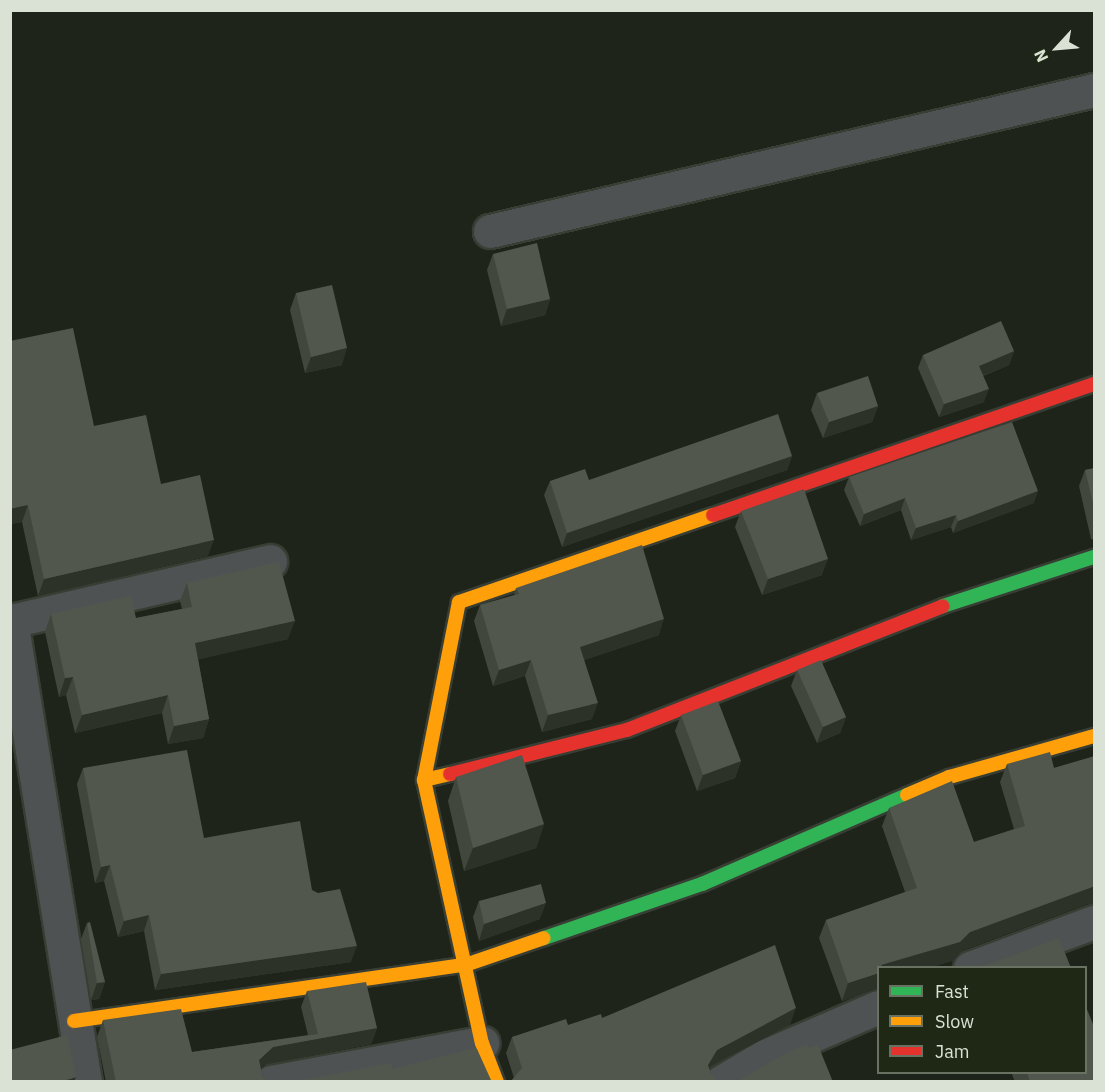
<!DOCTYPE html>
<html>
<head>
<meta charset="utf-8">
<style>
	body { margin:0 }
	#map { position:relative; width:1105px; height:1092px; overflow:hidden; background:#1e2419; font-family:"IBM Plex Sans",sans-serif }
	div>[style] { position:absolute }
	.roads { filter:drop-shadow(2px 0 #383e34) drop-shadow(-2px 0 #383e34) drop-shadow(0 2px #383e34) drop-shadow(0 -2px #383e34) }
	.street>* { height:33px; margin:-16.5px; padding:0 16.5px; transform-origin:16.5px; border-radius:16.5px; background:#4f5253 }
	.fast>* { height:14px; margin:-7px; padding:0 7px; transform-origin:7px; border-radius:7px; background:#30b455 }
	.slow>* { height:14px; margin:-7px; padding:0 7px; transform-origin:7px; border-radius:7px; background:#ff9f0a }
	.jam>* { height:14px; margin:-7px; padding:0 7px; transform-origin:7px; border-radius:7px; background:#e5322d }
	.wall>* { inset:0; background:#41473d }
	.shaded-wall>* { inset:0; background:#2c3228 }
	.building>* { inset:0; background:#52574e }
	span { translate:-50% -50%; white-space:nowrap; text-align:center; line-height:1.15; -webkit-text-stroke:6px #1e2815; paint-order:stroke }
	.frame { position:absolute; inset:0; border:12px solid #dae1d5; pointer-events:none }
	.legend { position:absolute; left:877px; top:966px; width:210px; height:108px; box-sizing:border-box; background:#1e2815; border:2px solid #697262; margin:0; padding:8px 10px; list-style:none; font-size:18px; color:#dae1d5 }
	.legend li { display:flex; align-items:center; gap:12px; height:30px }
	.legend b { width:30px; border:2px solid #697262 }
	.north { position:absolute; left:1027px; top:18px; width:60px; height:60px; -webkit-text-stroke:4px #1e2815; paint-order:stroke; rotate:244deg; font-size:16px; font-weight:700; line-height:24px; text-align:center; color:#dae1d5 }
	.north::after { content:''; display:block; margin:auto; width:21px; height:27px; background:#dae1d5; clip-path:polygon(50% 0,100% 100%,50% 72%,0 100%) }
</style>
</head>
<body>
<div id="map">
	<div class="roads">
		<div class="street">
			<i style="left:490px;top:231px;width:620px;rotate:-13.14deg"></i>
			<i style="left:970px;top:968px;width:132px;rotate:-20.4deg"></i>
			<i style="left:85px;top:1082px;width:467px;rotate:-99.1deg"></i>
			<i style="left:11px;top:621px;width:266px;rotate:-13deg"></i>
			<i style="left:271px;top:1082px;width:215px;rotate:-10.5deg"></i>
			<i style="left:721px;top:1082px;width:51px;rotate:-30.6deg"></i>
			<i style="left:765px;top:1056px;width:123px;rotate:-23.4deg"></i>
		</div>
		<div class="fast">
			<i style="left:943px;top:606px;width:159px;rotate:-18deg"></i>
			<i style="left:544px;top:938px;width:167px;rotate:-18.9deg"></i>
			<i style="left:702px;top:884px;width:223px;rotate:-23.5deg"></i>
		</div>
		<div class="slow">
			<i style="left:450px;top:774px;width:27px;rotate:167deg"></i>
			<i style="left:424px;top:780px;width:269px;rotate:77.6deg"></i>
			<i style="left:482px;top:1043px;width:42px;rotate:69deg"></i>
			<i style="left:424px;top:780px;width:181px;rotate:-78.9deg"></i>
			<i style="left:459px;top:602px;width:268px;rotate:-18.9deg"></i>
			<i style="left:907px;top:795px;width:46px;rotate:-23.2deg"></i>
			<i style="left:949px;top:777px;width:151px;rotate:-15.8deg"></i>
			<i style="left:74px;top:1021px;width:395px;rotate:-8.2deg"></i>
			<i style="left:465px;top:965px;width:83px;rotate:-18.9deg"></i>
		</div>
		<div class="jam">
			<i style="left:713px;top:515px;width:403px;rotate:-19deg"></i>
			<i style="left:450px;top:774px;width:182px;rotate:-14deg"></i>
			<i style="left:627px;top:730px;width:339px;rotate:-21.4deg"></i>
		</div>
	</div>
	<div class="wall">
		<i style="clip-path:polygon(493px 254px,550px 299px,545px 315px,501px 326px,487px 270px)"></i>
		<i style="clip-path:polygon(296px 293px,342px 365px,305px 373px,290px 310px)"></i>
		<i style="clip-path:polygon(1014px 351px,1009px 365px,983px 376px,984px 402px,939px 417px,918px 368px,923px 355px)"></i>
		<i style="clip-path:polygon(817px 393px,878px 406px,872px 422px,823px 438px,811px 410px)"></i>
		<i style="clip-path:polygon(94px 426px,161px 484px,208px 556px,38px 596px,22px 522px,10px 524px)"></i>
		<i style="clip-path:polygon(792px 456px,787px 470px,562px 547px,544px 495px,550px 481px,589px 480px)"></i>
		<i style="clip-path:polygon(1095px 468px,1095px 540px,1091px 539px,1079px 486px,1085px 470px)"></i>
		<i style="clip-path:polygon(849px 477px,1034px 503px,953px 533px,951px 527px,911px 540px,901px 510px,860px 526px,844px 490px)"></i>
		<i style="clip-path:polygon(741px 511px,822px 575px,762px 595px,735px 527px)"></i>
		<i style="clip-path:polygon(187px 583px,288px 639px,198px 659px,209px 719px,203px 738px,168px 744px,162px 713px,75px 733px,66px 695px,59px 697px,45px 632px,51px 614px,136px 618px,182px 609px,180px 601px)"></i>
		<i style="clip-path:polygon(516px 588px,659px 635px,584px 660px,592px 719px,542px 732px,525px 676px,493px 686px,474px 621px,480px 605px,514px 595px)"></i>
		<i style="clip-path:polygon(797px 670px,846px 717px,840px 733px,817px 743px,791px 686px)"></i>
		<i style="clip-path:polygon(681px 715px,741px 761px,735px 778px,697px 791px,675px 731px)"></i>
		<i style="clip-path:polygon(1095px 756px,1095px 903px,1087px 904px,963px 950px,954px 960px,929px 968px,879px 968px,879px 984px,877px 989px,842px 1001px,819px 938px,826px 920px,905px 892px,882px 826px,889px 808px,974px 842px,1014px 829px,1000px 782px,1007px 764px,1054px 768px)"></i>
		<i style="clip-path:polygon(83px 768px,204px 838px,312px 890px,351px 962px,155px 990px,144px 931px,118px 937px,104px 881px,95px 883px,77px 784px)"></i>
		<i style="clip-path:polygon(456px 777px,544px 824px,536px 848px,464px 871px,448px 801px)"></i>
		<i style="clip-path:polygon(479px 901px,540px 919px,479px 941px,473px 917px)"></i>
		<i style="clip-path:polygon(87px 923px,105px 982px,99px 999px,91px 1000px,81px 939px)"></i>
		<i style="clip-path:polygon(307px 991px,377px 1028px,371px 1044px,267px 1064px,261px 1069px,263px 1078px,273px 1082px,106px 1082px,97px 1037px,103px 1020px,192px 1052px,308px 1035px,301px 1007px)"></i>
		<i style="clip-path:polygon(602px 1018px,790px 1025px,711px 1066px,709px 1069px,711px 1074px,514px 1078px,506px 1053px,512px 1037px)"></i>
		<i style="clip-path:polygon(1011px 1072px,1086px 1072px,1095px 1082px,1015px 1082px)"></i>
	</div>
	<div class="shaded-wall">
		<i style="clip-path:polygon(550px 299px,545px 315px,501px 326px,507px 309px)"></i>
		<i style="clip-path:polygon(347px 348px,342px 365px,305px 373px,311px 357px)"></i>
		<i style="clip-path:polygon(1014px 351px,1009px 365px,974px 379px,979px 366px)"></i>
		<i style="clip-path:polygon(989px 389px,984px 402px,939px 417px,944px 404px)"></i>
		<i style="clip-path:polygon(878px 406px,872px 422px,823px 438px,829px 422px)"></i>
		<i style="clip-path:polygon(792px 456px,787px 470px,562px 547px,567px 533px)"></i>
		<i style="clip-path:polygon(1038px 491px,1034px 503px,953px 533px,958px 521px)"></i>
		<i style="clip-path:polygon(905px 498px,901px 510px,860px 526px,864px 514px)"></i>
		<i style="clip-path:polygon(28px 505px,22px 522px,10px 524px,10px 509px)"></i>
		<i style="clip-path:polygon(956px 515px,951px 527px,911px 540px,916px 528px)"></i>
		<i style="clip-path:polygon(214px 540px,208px 556px,38px 596px,44px 579px)"></i>
		<i style="clip-path:polygon(828px 559px,822px 575px,762px 595px,768px 579px)"></i>
		<i style="clip-path:polygon(664px 619px,659px 635px,575px 663px,580px 647px)"></i>
		<i style="clip-path:polygon(295px 621px,288px 639px,188px 662px,195px 643px)"></i>
		<i style="clip-path:polygon(531px 660px,525px 676px,493px 686px,499px 670px)"></i>
		<i style="clip-path:polygon(73px 677px,66px 695px,59px 697px,65px 678px)"></i>
		<i style="clip-path:polygon(168px 695px,162px 713px,75px 733px,82px 715px)"></i>
		<i style="clip-path:polygon(598px 703px,592px 719px,542px 732px,548px 715px)"></i>
		<i style="clip-path:polygon(846px 717px,840px 733px,817px 743px,823px 727px)"></i>
		<i style="clip-path:polygon(209px 719px,203px 738px,168px 744px,174px 726px)"></i>
		<i style="clip-path:polygon(741px 761px,735px 778px,697px 791px,703px 775px)"></i>
		<i style="clip-path:polygon(544px 824px,536px 848px,464px 871px,473px 848px)"></i>
		<i style="clip-path:polygon(110px 865px,104px 881px,95px 883px,101px 867px)"></i>
		<i style="clip-path:polygon(1095px 886px,1095px 903px,1087px 904px,963px 950px,954px 960px,929px 968px,880px 968px,881px 965px)"></i>
		<i style="clip-path:polygon(546px 903px,540px 919px,479px 941px,484px 924px)"></i>
		<i style="clip-path:polygon(149px 915px,144px 931px,118px 937px,124px 921px)"></i>
		<i style="clip-path:polygon(357px 946px,351px 962px,155px 990px,161px 974px)"></i>
		<i style="clip-path:polygon(879px 973px,879px 984px,877px 989px,842px 1001px,848px 983px)"></i>
		<i style="clip-path:polygon(105px 982px,99px 999px,91px 1000px,97px 983px)"></i>
		<i style="clip-path:polygon(796px 1008px,790px 1025px,711px 1066px,702px 1082px,708px 1065px,717px 1050px)"></i>
		<i style="clip-path:polygon(377px 1028px,371px 1044px,267px 1064px,253px 1076px,259px 1060px,273px 1047px)"></i>
		<i style="clip-path:polygon(76px 1077px,74px 1082px,60px 1082px)"></i>
	</div>
	<div class="building">
		<i style="clip-path:polygon(537px 243px,550px 299px,507px 309px,493px 254px)"></i>
		<i style="clip-path:polygon(332px 285px,347px 348px,311px 357px,296px 293px)"></i>
		<i style="clip-path:polygon(1001px 321px,1014px 351px,979px 366px,989px 389px,944px 404px,923px 355px)"></i>
		<i style="clip-path:polygon(73px 328px,94px 426px,146px 415px,161px 484px,200px 475px,214px 540px,44px 579px,28px 505px,10px 509px,10px 341px)"></i>
		<i style="clip-path:polygon(868px 376px,878px 406px,829px 422px,817px 393px)"></i>
		<i style="clip-path:polygon(778px 414px,792px 456px,567px 533px,550px 481px,585px 469px,589px 480px)"></i>
		<i style="clip-path:polygon(1012px 422px,1038px 491px,958px 521px,956px 515px,916px 528px,905px 498px,864px 514px,849px 477px)"></i>
		<i style="clip-path:polygon(1095px 468px,1095px 511px,1085px 470px)"></i>
		<i style="clip-path:polygon(804px 489px,828px 559px,768px 579px,741px 511px)"></i>
		<i style="clip-path:polygon(642px 545px,664px 619px,580px 647px,598px 703px,548px 715px,531px 660px,499px 670px,480px 605px,519px 594px,516px 588px)"></i>
		<i style="clip-path:polygon(279px 562px,295px 621px,195px 643px,209px 719px,174px 726px,168px 695px,82px 715px,73px 677px,65px 678px,51px 614px,131px 596px,136px 618px,192px 607px,187px 583px)"></i>
		<i style="clip-path:polygon(821px 660px,846px 717px,823px 727px,797px 670px)"></i>
		<i style="clip-path:polygon(718px 701px,741px 761px,703px 775px,681px 715px)"></i>
		<i style="clip-path:polygon(187px 750px,204px 838px,300px 821px,312px 890px,318px 893px,340px 889px,357px 946px,161px 974px,149px 915px,124px 921px,110px 865px,101px 867px,83px 768px)"></i>
		<i style="clip-path:polygon(1050px 752px,1054px 768px,1095px 756px,1095px 886px,970px 932px,960px 942px,881px 965px,882px 968px,879px 968px,879px 973px,848px 983px,826px 920px,917px 888px,889px 808px,952px 781px,974px 842px,1025px 826px,1007px 764px)"></i>
		<i style="clip-path:polygon(522px 755px,544px 824px,473px 848px,456px 777px)"></i>
		<i style="clip-path:polygon(541px 884px,546px 903px,484px 924px,479px 901px)"></i>
		<i style="clip-path:polygon(90px 922px,105px 982px,97px 983px,87px 923px)"></i>
		<i style="clip-path:polygon(1059px 938px,1071px 968px,971px 968px,970px 965px,984px 966px)"></i>
		<i style="clip-path:polygon(775px 945px,796px 1008px,717px 1050px,708px 1065px,711px 1074px,718px 1082px,510px 1082px,522px 1068px,512px 1037px,566px 1019px,568px 1025px,601px 1014px,602px 1018px)"></i>
		<i style="clip-path:polygon(366px 982px,377px 1028px,273px 1047px,259px 1060px,263px 1078px,273px 1082px,135px 1082px,134px 1080px,129px 1082px,116px 1082px,103px 1020px,181px 1009px,192px 1052px,318px 1034px,307px 991px)"></i>
		<i style="clip-path:polygon(1086px 1007px,1095px 1029px,1095px 1082px,1030px 1082px,1027px 1072px,1086px 1072px)"></i>
		<i style="clip-path:polygon(67px 1035px,76px 1077px,60px 1082px,10px 1082px,10px 1050px)"></i>
		<i style="clip-path:polygon(807px 1044px,808px 1048px,818px 1045px,833px 1082px,737px 1082px,780px 1056px)"></i>
		<i style="clip-path:polygon(471px 1049px,477px 1049px,491px 1080px,501px 1082px,293px 1082px,391px 1063px,392px 1069px)"></i>
	</div>
	<div class="frame"></div>
	<ul class="legend">
	<li><b style="height:8px;background:#30b455"></b>Fast</li>
	<li><b style="height:8px;background:#ff9f0a"></b>Slow</li>
	<li><b style="height:8px;background:#e5322d"></b>Jam</li>
	</ul>
	<div class="north">N</div>
</div>
</body>
</html>
